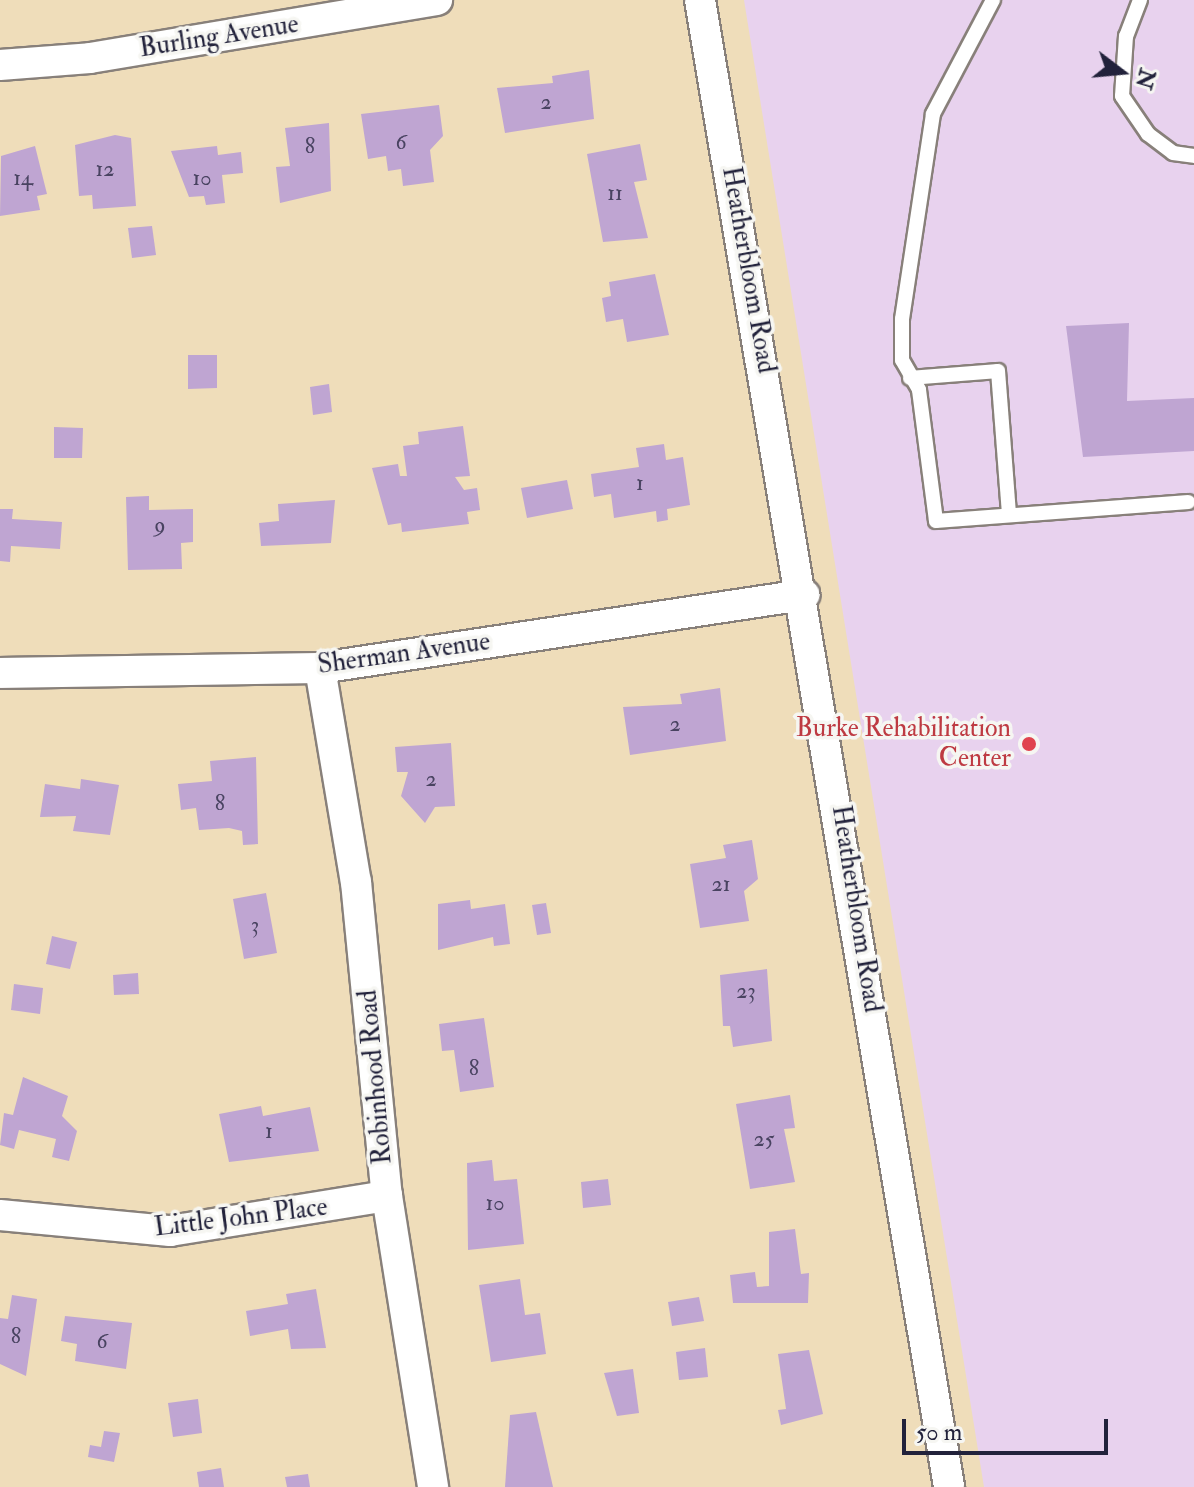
<!DOCTYPE html>
<html>
<head>
<meta charset="utf-8">
<style>
	body { margin:0 }
	#map { position:relative; width:1194px; height:1487px; overflow:hidden; background:#efddba; font-family:"IM FELL Double Pica",serif }
	div>[style] { position:absolute }
	.built>* { inset:0; background:#e8d2ee }
	.building>* { inset:0; background:#bfa5d2 }
	.roads { filter:drop-shadow(2px 0 #88807a) drop-shadow(-2px 0 #88807a) drop-shadow(0 2px #88807a) drop-shadow(0 -2px #88807a) }
	.lane>* { height:14px; margin:-7px; padding:0 7px; transform-origin:7px; border-radius:7px; background:#fff }
	.street>* { height:30px; margin:-15px; padding:0 15px; transform-origin:15px; border-radius:15px; background:#fff }
	.dots>* { width:22px; height:22px; translate:-50% -50%; box-sizing:border-box; border:4px solid #f6f6f2; border-radius:50% }
	span { translate:-50% -50%; white-space:nowrap; text-align:center; line-height:1.15; -webkit-text-stroke:7px #f6f6f2; paint-order:stroke }
	.number-label { font-size:22px; color:#494361 }
	.number-label span { -webkit-text-stroke-width:0 }
	.street-label { font-size:26px; color:#22223b }
	.health-label { font-size:26px; color:#be3a42 }
	.right { translate:-100% -50%; text-align:right }
	.north { position:absolute; left:1082px; top:32px; width:80px; height:80px; -webkit-text-stroke:6px #f6f6f2; paint-order:stroke; rotate:106deg; font-size:22px; font-weight:700; line-height:32px; text-align:center; color:#22223b }
	.north::after { content:''; display:block; margin:auto; width:28px; height:36px; background:#22223b; clip-path:polygon(50% 0,100% 100%,50% 72%,0 100%) }
	.scale { position:absolute; left:902px; top:1419px; width:206px; height:36px; box-sizing:border-box; border:4px solid #22223b; border-top:0; padding-left:10px; font-size:24px; line-height:28px; white-space:nowrap; color:#22223b; -webkit-text-stroke:6px #f6f6f2; paint-order:stroke }
</style>
</head>
<body>
<div id="map">
	<div class="built">
		<i style="clip-path:polygon(744px 0,1194px 0,1194px 1487px,984px 1487px)"></i>
	</div>
	<div class="building">
		<i style="clip-path:polygon(589px 70px,594px 119px,505px 133px,497px 88px,553px 83px,552px 76px)"></i>
		<i style="clip-path:polygon(439px 105px,443px 136px,430px 150px,434px 182px,403px 186px,401px 169px,388px 171px,386px 156px,368px 159px,361px 114px)"></i>
		<i style="clip-path:polygon(329px 123px,331px 191px,280px 203px,276px 167px,290px 166px,285px 128px)"></i>
		<i style="clip-path:polygon(115px 135px,131px 138px,136px 206px,93px 209px,92px 195px,79px 196px,75px 145px)"></i>
		<i style="clip-path:polygon(640px 144px,647px 180px,634px 182px,648px 238px,603px 242px,587px 154px)"></i>
		<i style="clip-path:polygon(35px 146px,47px 194px,37px 196px,40px 210px,0 216px,1px 156px)"></i>
		<i style="clip-path:polygon(217px 146px,218px 155px,241px 152px,243px 173px,222px 175px,225px 203px,206px 205px,204px 196px,189px 197px,171px 151px)"></i>
		<i style="clip-path:polygon(152px 226px,156px 255px,132px 258px,128px 228px)"></i>
		<i style="clip-path:polygon(655px 274px,669px 335px,627px 342px,623px 319px,606px 322px,602px 298px,611px 296px,609px 282px)"></i>
		<i style="clip-path:polygon(1129px 323px,1127px 401px,1194px 398px,1194px 451px,1083px 457px,1066px 326px)"></i>
		<i style="clip-path:polygon(188px 355px,217px 355px,217px 388px,188px 389px)"></i>
		<i style="clip-path:polygon(329px 384px,332px 412px,313px 415px,310px 387px)"></i>
		<i style="clip-path:polygon(463px 426px,470px 476px,455px 477px,464px 490px,477px 488px,480px 510px,467px 512px,469px 524px,402px 532px,401px 523px,388px 525px,372px 468px,398px 464px,400px 476px,407px 476px,403px 446px,419px 444px,418px 432px)"></i>
		<i style="clip-path:polygon(54px 427px,83px 428px,82px 458px,54px 458px)"></i>
		<i style="clip-path:polygon(664px 444px,666px 460px,683px 457px,690px 505px,667px 509px,668px 520px,657px 522px,656px 511px,614px 518px,611px 494px,594px 497px,591px 474px,639px 467px,636px 448px)"></i>
		<i style="clip-path:polygon(567px 480px,573px 509px,527px 518px,521px 488px)"></i>
		<i style="clip-path:polygon(149px 496px,149px 510px,193px 509px,193px 542px,181px 543px,182px 569px,128px 570px,126px 497px)"></i>
		<i style="clip-path:polygon(335px 500px,331px 543px,261px 546px,259px 523px,279px 521px,278px 504px)"></i>
		<i style="clip-path:polygon(0 509px,13px 509px,12px 519px,62px 522px,60px 549px,11px 546px,10px 562px,0 561px)"></i>
		<i style="clip-path:polygon(720px 688px,726px 741px,630px 755px,623px 707px,682px 704px,680px 694px)"></i>
		<i style="clip-path:polygon(451px 743px,455px 806px,435px 807px,425px 823px,401px 796px,408px 772px,397px 772px,395px 747px)"></i>
		<i style="clip-path:polygon(256px 757px,258px 844px,243px 845px,242px 831px,229px 828px,199px 830px,196px 808px,181px 810px,178px 784px,212px 781px,210px 761px)"></i>
		<i style="clip-path:polygon(81px 779px,119px 785px,110px 835px,73px 831px,76px 816px,40px 817px,45px 784px,80px 789px)"></i>
		<i style="clip-path:polygon(752px 840px,758px 879px,744px 891px,749px 921px,700px 928px,690px 864px,726px 858px,723px 845px)"></i>
		<i style="clip-path:polygon(266px 893px,277px 953px,244px 959px,233px 899px)"></i>
		<i style="clip-path:polygon(470px 900px,471px 909px,505px 904px,510px 944px,494px 946px,493px 937px,438px 950px,438px 904px)"></i>
		<i style="clip-path:polygon(546px 903px,551px 933px,537px 935px,532px 905px)"></i>
		<i style="clip-path:polygon(52px 936px,77px 942px,70px 969px,46px 964px)"></i>
		<i style="clip-path:polygon(767px 969px,772px 1041px,733px 1047px,730px 1026px,723px 1026px,720px 975px)"></i>
		<i style="clip-path:polygon(138px 973px,139px 994px,114px 995px,113px 975px)"></i>
		<i style="clip-path:polygon(14px 984px,43px 988px,40px 1014px,11px 1010px)"></i>
		<i style="clip-path:polygon(484px 1018px,494px 1087px,460px 1092px,454px 1050px,442px 1051px,439px 1024px)"></i>
		<i style="clip-path:polygon(23px 1077px,68px 1096px,62px 1116px,77px 1131px,69px 1161px,52px 1157px,56px 1139px,19px 1130px,14px 1149px,0 1145px,4px 1113px,13px 1115px)"></i>
		<i style="clip-path:polygon(790px 1095px,795px 1128px,784px 1129px,795px 1182px,750px 1189px,736px 1104px)"></i>
		<i style="clip-path:polygon(261px 1106px,263px 1116px,310px 1107px,319px 1151px,229px 1162px,219px 1114px)"></i>
		<i style="clip-path:polygon(492px 1160px,494px 1181px,517px 1179px,524px 1244px,468px 1250px,467px 1163px)"></i>
		<i style="clip-path:polygon(608px 1179px,611px 1205px,583px 1208px,581px 1182px)"></i>
		<i style="clip-path:polygon(795px 1229px,801px 1274px,809px 1273px,808px 1303px,733px 1303px,730px 1275px,755px 1272px,757px 1287px,769px 1286px,769px 1232px)"></i>
		<i style="clip-path:polygon(520px 1279px,525px 1315px,540px 1313px,546px 1354px,491px 1362px,479px 1285px)"></i>
		<i style="clip-path:polygon(316px 1289px,326px 1348px,291px 1349px,288px 1329px,250px 1336px,246px 1311px,288px 1304px,286px 1294px)"></i>
		<i style="clip-path:polygon(12px 1295px,37px 1299px,26px 1376px,0 1364px,0 1318px,8px 1319px)"></i>
		<i style="clip-path:polygon(699px 1297px,704px 1321px,672px 1326px,668px 1302px)"></i>
		<i style="clip-path:polygon(65px 1316px,132px 1323px,126px 1369px,75px 1361px,77px 1344px,61px 1341px)"></i>
		<i style="clip-path:polygon(705px 1348px,708px 1377px,679px 1380px,676px 1352px)"></i>
		<i style="clip-path:polygon(809px 1350px,823px 1414px,781px 1425px,778px 1410px,786px 1409px,778px 1354px)"></i>
		<i style="clip-path:polygon(633px 1369px,639px 1413px,617px 1416px,604px 1373px)"></i>
		<i style="clip-path:polygon(198px 1399px,202px 1433px,173px 1437px,168px 1403px)"></i>
		<i style="clip-path:polygon(536px 1412px,553px 1487px,505px 1487px,510px 1415px)"></i>
		<i style="clip-path:polygon(104px 1431px,120px 1433px,114px 1462px,88px 1457px,90px 1445px,101px 1447px)"></i>
		<i style="clip-path:polygon(221px 1468px,224px 1487px,199px 1487px,197px 1472px)"></i>
		<i style="clip-path:polygon(308px 1474px,310px 1487px,287px 1487px,285px 1477px)"></i>
	</div>
	<div class="roads">
		<div class="lane">
			<i style="left:993px;top:0;width:129px;rotate:117.8deg"></i>
			<i style="left:933px;top:114px;width:207px;rotate:98.6deg"></i>
			<i style="left:902px;top:319px;width:41px;rotate:90deg"></i>
			<i style="left:902px;top:360px;width:34px;rotate:60deg"></i>
			<i style="left:919px;top:390px;width:132px;rotate:82.6deg"></i>
			<i style="left:936px;top:521px;width:253px;rotate:-4.3deg"></i>
			<i style="left:1140px;top:0;width:39px;rotate:111deg"></i>
			<i style="left:1126px;top:36px;width:60px;rotate:93.8deg"></i>
			<i style="left:1122px;top:96px;width:46px;rotate:55.6deg"></i>
			<i style="left:1148px;top:134px;width:31px;rotate:37deg"></i>
			<i style="left:1173px;top:153px;width:21px;rotate:8deg"></i>
			<i style="left:910px;top:378px;width:88px;rotate:-4.5deg"></i>
			<i style="left:998px;top:371px;width:144px;rotate:85.6deg"></i>
		</div>
		<div class="street">
			<i style="left:700px;top:0;width:1508px;rotate:80.49deg"></i>
			<i style="left:0;top:65px;width:90px;rotate:-4.4deg"></i>
			<i style="left:90px;top:58px;width:352px;rotate:-9.5deg"></i>
			<i style="left:320px;top:668px;width:217px;rotate:80.5deg"></i>
			<i style="left:356px;top:882px;width:316px;rotate:84.4deg"></i>
			<i style="left:387px;top:1196px;width:295px;rotate:81deg"></i>
			<i style="left:0;top:673px;width:320px;rotate:-0.9deg"></i>
			<i style="left:320px;top:668px;width:490px;rotate:-8.6deg"></i>
			<i style="left:0;top:1215px;width:171px;rotate:5.4deg"></i>
			<i style="left:170px;top:1231px;width:220px;rotate:-9.2deg"></i>
		</div>
	</div>
	<div class="dots">
		<i style="left:1029px;top:744px;background:#e0444e"></i>
	</div>
	<div class="number-label">
		<span style="left:546px;top:103px">2</span>
		<span style="left:401px;top:143px">6</span>
		<span style="left:310px;top:147px">8</span>
		<span style="left:105px;top:170px">12</span>
		<span style="left:23px;top:179px">14</span>
		<span style="left:202px;top:179px">10</span>
		<span style="left:615px;top:194px">11</span>
		<span style="left:640px;top:484px">1</span>
		<span style="left:160px;top:526px">9</span>
		<span style="left:675px;top:725px">2</span>
		<span style="left:431px;top:780px">2</span>
		<span style="left:220px;top:804px">8</span>
		<span style="left:721px;top:885px">21</span>
		<span style="left:255px;top:926px">3</span>
		<span style="left:746px;top:992px">23</span>
		<span style="left:474px;top:1069px">8</span>
		<span style="left:269px;top:1132px">1</span>
		<span style="left:764px;top:1140px">25</span>
		<span style="left:495px;top:1204px">10</span>
		<span style="left:16px;top:1337px">8</span>
		<span style="left:102px;top:1342px">6</span>
	</div>
	<div class="street-label">
		<span style="left:219px;top:37px;rotate:-9deg">Burling Avenue</span>
		<span style="left:748px;top:270px;rotate:80deg">Heatherbloom Road</span>
		<span style="left:404px;top:654px;rotate:-8deg">Sherman Avenue</span>
		<span style="left:856px;top:909px;rotate:81deg">Heatherbloom Road</span>
		<span style="left:376px;top:1077px;rotate:-95deg">Robinhood Road</span>
		<span style="left:241px;top:1218px;rotate:-7deg">Little John Place</span>
	</div>
	<div class="health-label">
		<span class="right" style="left:1011px;top:744px">Burke Rehabilitation<br>Center</span>
	</div>
	<div class="north">N</div>
	<div class="scale">50 m</div>
</div>
</body>
</html>
